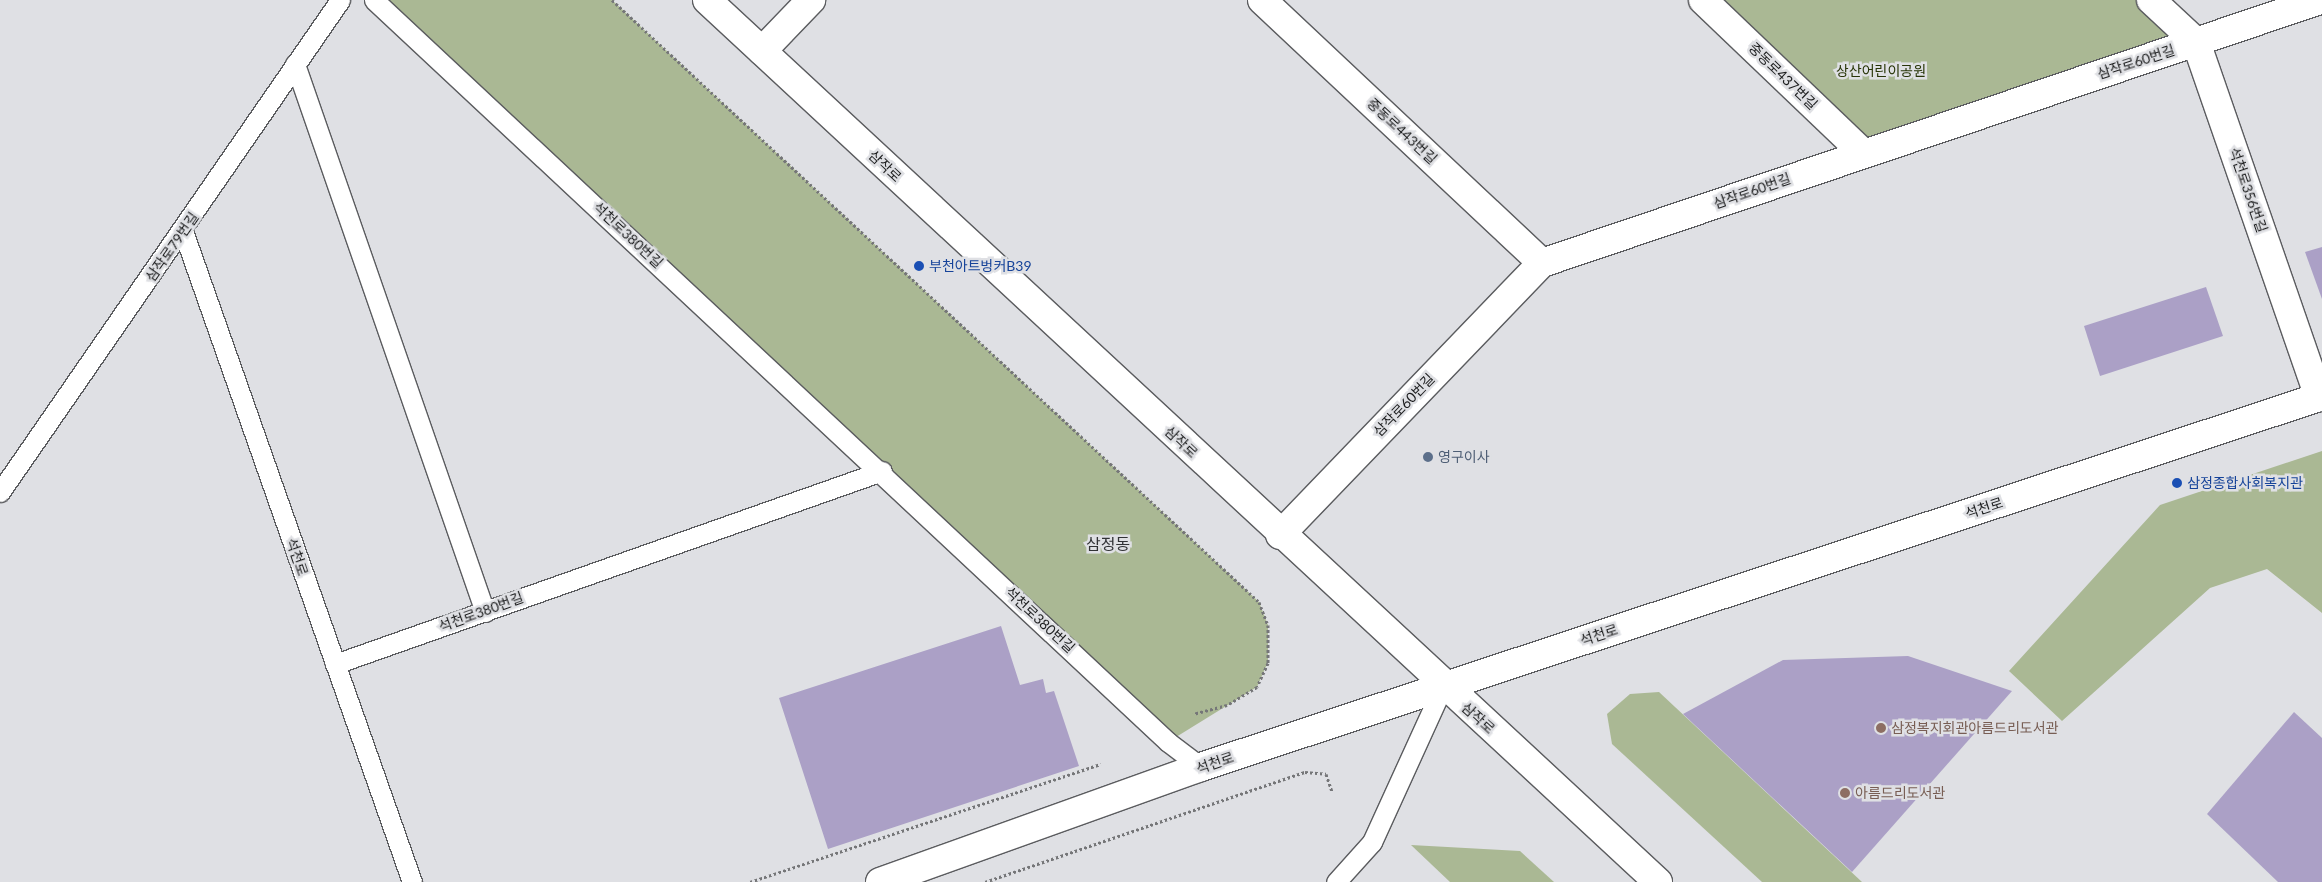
<!DOCTYPE html>
<html>
<head>
<meta charset="utf-8">
<style>
	body { margin:0 }
	#map { position:relative; width:2322px; height:882px; overflow:hidden; background:#dfe0e4; font-family:Lato,"Noto Sans KR",sans-serif }
	div>[style] { position:absolute }
	.green>* { inset:0; background:#aab894 }
	.building>* { inset:0; background:#aba0c6 }
	.path>* { height:3px; margin-top:-1.5px; transform-origin:0; background:repeating-linear-gradient(90deg,#757678 0 2.5px,transparent 0 5px) }
	.roads { filter:drop-shadow(1px 0 #5b5c5f) drop-shadow(-1px 0 #5b5c5f) drop-shadow(0 1px #5b5c5f) drop-shadow(0 -1px #5b5c5f) }
	.service>* { height:19px; margin:-9.5px; padding:0 9.5px; transform-origin:9.5px; border-radius:9.5px; background:#fff }
	.minor>* { height:28px; margin:-14px; padding:0 14px; transform-origin:14px; border-radius:14px; background:#fff }
	.tertiary>* { height:28px; margin:-14px; padding:0 14px; transform-origin:14px; border-radius:14px; background:#fff }
	.dots>* { width:14px; height:14px; translate:-50% -50%; box-sizing:border-box; border:2px solid #dfe0e4; border-radius:50% }
	span { translate:-50% -50%; white-space:nowrap; text-align:center; line-height:1.15; -webkit-text-stroke:5px #dfe0e4; paint-order:stroke }
	.street-label { font-size:14px; color:#1b1c1d }
	.park-label { font-size:14px; color:#273406 }
	.transit-label { font-size:14px; color:#164399 }
	.left { translate:0 -50%; text-align:left }
	.service-label { font-size:14px; color:#4e5e75 }
	.education-label { font-size:14px; color:#785e54 }
	.quarter-label { font-size:16px; color:#313235 }
</style>
</head>
<body>
<div id="map">
	<div class="green">
		<i style="clip-path:polygon(374px 0,612px 0,1259px 602px,1268px 625px,1268px 662px,1257px 687px,1168px 742px)"></i>
		<i style="clip-path:polygon(1703px 0,2151px 0,2196px 42px,1863px 153px)"></i>
		<i style="clip-path:polygon(2322px 451px,2322px 613px,2267px 569px,2210px 588px,2062px 721px,2009px 671px,2160px 505px)"></i>
		<i style="clip-path:polygon(1659px 692px,1862px 882px,1762px 882px,1612px 744px,1607px 714px,1630px 694px)"></i>
		<i style="clip-path:polygon(1411px 845px,1520px 851px,1554px 882px,1450px 882px)"></i>
	</div>
	<div class="building">
		<i style="clip-path:polygon(2322px 247px,2322px 299px,2305px 252px)"></i>
		<i style="clip-path:polygon(2206px 287px,2223px 336px,2100px 376px,2084px 326px)"></i>
		<i style="clip-path:polygon(1001px 626px,1020px 685px,1043px 679px,1046px 693px,1054px 691px,1079px 766px,828px 849px,779px 698px)"></i>
		<i style="clip-path:polygon(1908px 656px,2012px 691px,1852px 872px,1683px 714px,1783px 660px)"></i>
		<i style="clip-path:polygon(2294px 712px,2322px 738px,2322px 882px,2278px 882px,2207px 814px)"></i>
	</div>
	<div class="path">
		<i style="left:612px;top:0;width:884px;rotate:42.94deg"></i>
		<i style="left:1259px;top:602px;width:25px;rotate:69deg"></i>
		<i style="left:1268px;top:625px;width:38px;rotate:90deg"></i>
		<i style="left:1268px;top:663px;width:26px;rotate:115deg"></i>
		<i style="left:1257px;top:687px;width:35px;rotate:149deg"></i>
		<i style="left:1227px;top:705px;width:35px;rotate:165deg"></i>
		<i style="left:750px;top:882px;width:370px;rotate:-18.6deg"></i>
		<i style="left:985px;top:882px;width:338px;rotate:-19deg"></i>
		<i style="left:1305px;top:772px;width:21px;rotate:5deg"></i>
		<i style="left:1326px;top:774px;width:18px;rotate:71deg"></i>
	</div>
	<div class="roads">
		<div class="service">
			<i style="left:374px;top:0;width:1087px;rotate:43.06deg"></i>
			<i style="left:1168px;top:742px;width:41px;rotate:37.1deg"></i>
			<i style="left:295px;top:64px;width:580px;rotate:70.88deg"></i>
			<i style="left:183px;top:231px;width:690px;rotate:70.62deg"></i>
			<i style="left:0;top:492px;width:598px;rotate:-55.35deg"></i>
			<i style="left:335px;top:664px;width:580px;rotate:-19.43deg"></i>
			<i style="left:1336px;top:882px;width:54px;rotate:-48deg"></i>
			<i style="left:1372px;top:842px;width:171px;rotate:-65.5deg"></i>
		</div>
		<div class="minor">
			<i style="left:1262px;top:0;width:384px;rotate:43.2deg"></i>
			<i style="left:1703px;top:0;width:221px;rotate:43.7deg"></i>
			<i style="left:2151px;top:0;width:62px;rotate:43deg"></i>
			<i style="left:2196px;top:42px;width:376px;rotate:70.9deg"></i>
			<i style="left:762px;top:51px;width:71px;rotate:-46.1deg"></i>
			<i style="left:1280px;top:535px;width:378px;rotate:-46.1deg"></i>
			<i style="left:1542px;top:263px;width:821px;rotate:-18.68deg"></i>
		</div>
		<div class="tertiary">
			<i style="left:707px;top:0;width:1297px;rotate:42.84deg"></i>
			<i style="left:880px;top:882px;width:341px;rotate:-19.7deg"></i>
			<i style="left:1201px;top:767px;width:1181px;rotate:-18.31deg"></i>
		</div>
	</div>
	<div class="dots">
		<i style="left:919px;top:266px;background:#1a4fb4"></i>
		<i style="left:1428px;top:457px;background:#5c6f8a"></i>
		<i style="left:2177px;top:483px;background:#1a4fb4"></i>
		<i style="left:1881px;top:728px;background:#8d6e63"></i>
		<i style="left:1845px;top:793px;background:#8d6e63"></i>
	</div>
	<div class="street-label">
		<span style="left:2136px;top:62px;rotate:-18deg">삼작로60번길</span>
		<span style="left:1783px;top:76px;rotate:44deg">중동로437번길</span>
		<span style="left:1402px;top:131px;rotate:43deg">중동로443번길</span>
		<span style="left:885px;top:166px;rotate:43deg">삼작로</span>
		<span style="left:2248px;top:190px;rotate:71deg">석천로356번길</span>
		<span style="left:1752px;top:191px;rotate:-19deg">삼작로60번길</span>
		<span style="left:628px;top:235px;rotate:43deg">석천로380번길</span>
		<span style="left:172px;top:247px;rotate:-55deg">삼작로79번길</span>
		<span style="left:1404px;top:405px;rotate:-46deg">삼작로60번길</span>
		<span style="left:1181px;top:442px;rotate:43deg">삼작로</span>
		<span style="left:1984px;top:508px;rotate:-18deg">석천로</span>
		<span style="left:297px;top:557px;rotate:71deg">석천로</span>
		<span style="left:481px;top:612px;rotate:-20deg">석천로380번길</span>
		<span style="left:1040px;top:620px;rotate:43deg">석천로380번길</span>
		<span style="left:1599px;top:635px;rotate:-18deg">석천로</span>
		<span style="left:1478px;top:718px;rotate:42deg">삼작로</span>
		<span style="left:1215px;top:763px;rotate:-19deg">석천로</span>
	</div>
	<div class="park-label">
		<span style="left:1881px;top:71px">상산어린이공원</span>
	</div>
	<div class="transit-label">
		<span class="left" style="left:929px;top:266px">부천아트벙커B39</span>
		<span class="left" style="left:2187px;top:483px">삼정종합사회복지관</span>
	</div>
	<div class="service-label">
		<span class="left" style="left:1438px;top:457px">영구이사</span>
	</div>
	<div class="education-label">
		<span class="left" style="left:1891px;top:728px">삼정복지회관아름드리도서관</span>
		<span class="left" style="left:1855px;top:793px">아름드리도서관</span>
	</div>
	<div class="quarter-label">
		<span style="left:1108px;top:544px">삼정동</span>
	</div>
</div>
</body>
</html>
